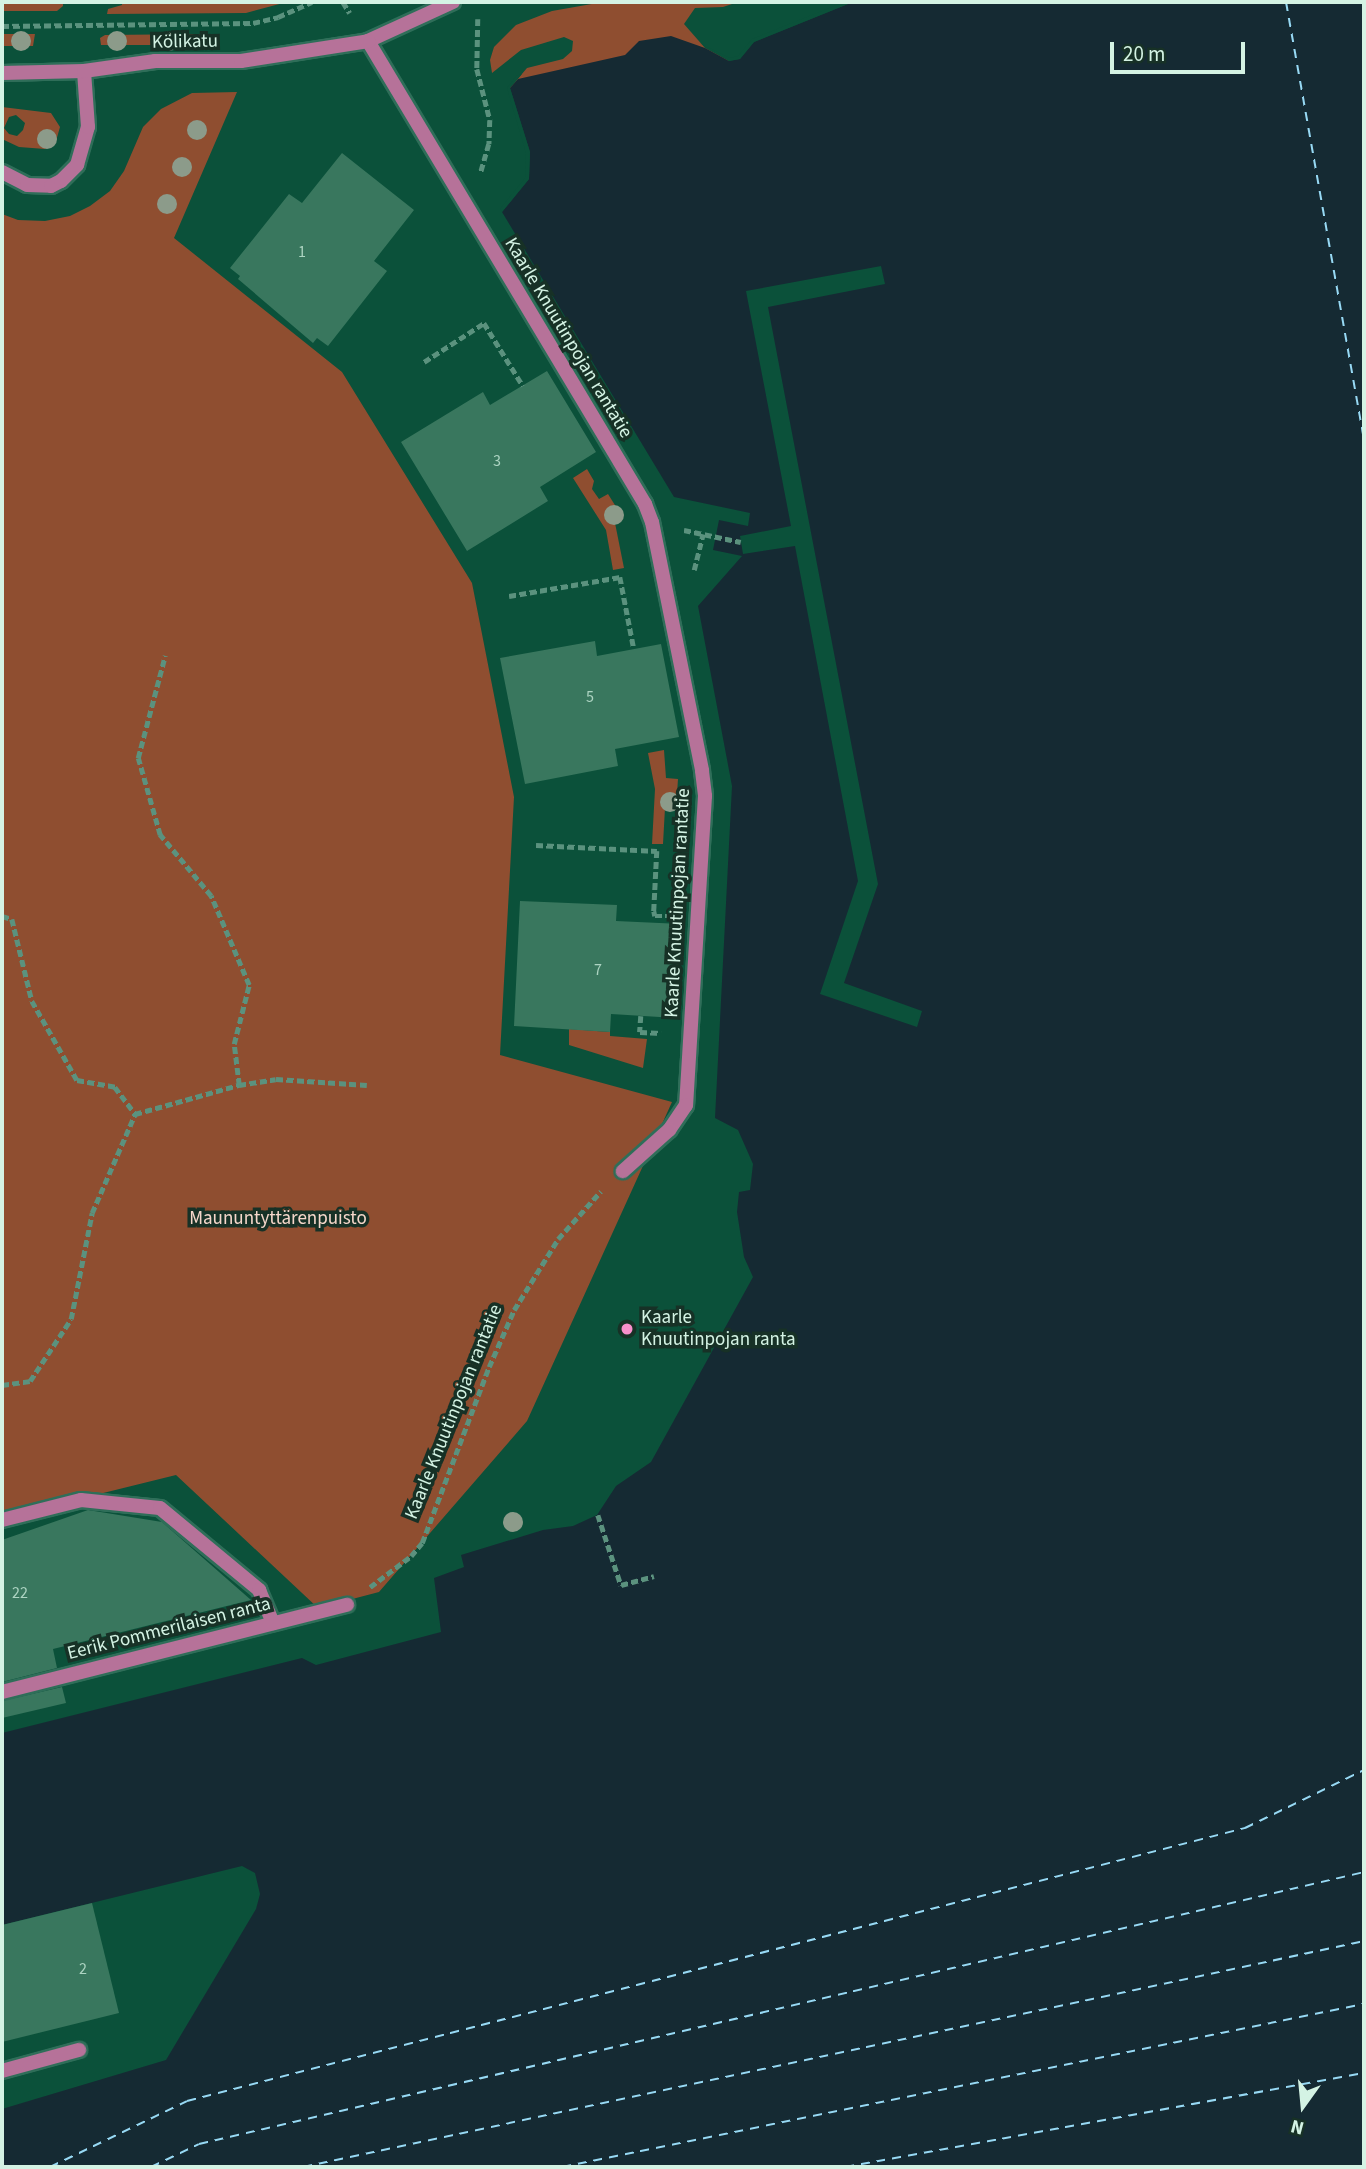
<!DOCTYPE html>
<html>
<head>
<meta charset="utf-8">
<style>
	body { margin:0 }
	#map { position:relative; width:1366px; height:2169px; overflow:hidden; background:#0b513a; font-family:"Source Sans 3",sans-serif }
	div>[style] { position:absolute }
	.green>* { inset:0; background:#8f4e30 }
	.water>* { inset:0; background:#152a33 }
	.pier>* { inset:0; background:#0b513a }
	.ferry>* { height:2px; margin-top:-1px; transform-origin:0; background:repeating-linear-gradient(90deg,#97d9f4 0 9px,transparent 0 16px) }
	.building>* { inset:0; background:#39775e }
	.path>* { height:4.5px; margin-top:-2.25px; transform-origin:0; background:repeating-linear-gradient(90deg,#5b927e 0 7px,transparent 0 10.5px) }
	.roads { filter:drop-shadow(2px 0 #2f6e59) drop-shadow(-2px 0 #2f6e59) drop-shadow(0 2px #2f6e59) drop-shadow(0 -2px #2f6e59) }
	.lane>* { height:14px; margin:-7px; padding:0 7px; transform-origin:7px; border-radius:7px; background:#b67299 }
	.street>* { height:14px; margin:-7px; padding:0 7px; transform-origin:7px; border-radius:7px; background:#b67299 }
	.trees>* { width:20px; height:20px; margin:-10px; border-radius:50%; background:#8c9b8a }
	.dots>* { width:19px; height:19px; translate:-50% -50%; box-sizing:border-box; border:4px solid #173126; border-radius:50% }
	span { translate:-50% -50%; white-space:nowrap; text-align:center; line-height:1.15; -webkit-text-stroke:7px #173126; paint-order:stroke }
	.number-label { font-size:16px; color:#add4c2 }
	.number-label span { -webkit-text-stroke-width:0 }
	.street-label { font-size:19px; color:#d4f3e4 }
	.park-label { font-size:19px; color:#f6d8cb }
	.poi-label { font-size:19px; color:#d4f3e4 }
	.left { translate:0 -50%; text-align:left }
	.frame { position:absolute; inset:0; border:4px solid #d4f3e4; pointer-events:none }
	.north { position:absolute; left:1268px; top:2071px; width:70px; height:70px; -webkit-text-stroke:5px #173126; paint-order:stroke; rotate:195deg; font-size:19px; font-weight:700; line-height:28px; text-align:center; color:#d4f3e4 }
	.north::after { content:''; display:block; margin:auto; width:24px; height:32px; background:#d4f3e4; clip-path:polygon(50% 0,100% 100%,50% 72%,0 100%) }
	.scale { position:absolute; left:1110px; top:42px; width:135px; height:32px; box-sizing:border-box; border:4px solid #d4f3e4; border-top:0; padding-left:9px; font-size:21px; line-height:24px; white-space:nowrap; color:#d4f3e4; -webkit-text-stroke:5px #173126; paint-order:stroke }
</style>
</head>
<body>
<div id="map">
	<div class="green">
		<i style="clip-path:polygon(2px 2px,63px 2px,63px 6px,57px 11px,2px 11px)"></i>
		<i style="clip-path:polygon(122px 2px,287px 2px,246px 13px,107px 14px,108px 9px,122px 5px)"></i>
		<i style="clip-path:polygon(603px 2px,738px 2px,723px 7px,695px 8px,684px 24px,705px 48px,729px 61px,510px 88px,527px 68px,563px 59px,572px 51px,573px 41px,564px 37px,521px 50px,492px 73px,490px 60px,494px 47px,516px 25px,552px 11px)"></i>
		<i style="clip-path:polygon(2px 34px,35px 34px,33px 46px,2px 46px)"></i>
		<i style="clip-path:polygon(203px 34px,203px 45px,101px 45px,100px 38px,105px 35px)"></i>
		<i style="clip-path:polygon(237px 92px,174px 238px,342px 372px,472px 583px,514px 797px,500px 1055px,672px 1102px,527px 1421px,379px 1592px,318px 1608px,176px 1475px,2px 1518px,2px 214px,18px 220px,45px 221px,70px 216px,90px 206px,110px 191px,124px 171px,143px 127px,161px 109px,192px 93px)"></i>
		<i style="clip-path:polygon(evenodd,2px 107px,51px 113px,60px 127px,56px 141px,45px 149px,19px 147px,2px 139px,2px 107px,16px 115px,25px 123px,23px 130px,17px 136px,9px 134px,4px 128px,9px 117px,16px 115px)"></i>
		<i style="clip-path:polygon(587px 469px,594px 481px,592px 489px,599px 499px,608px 494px,623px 518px,615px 523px,624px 568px,613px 570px,606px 530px,573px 478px)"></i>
		<i style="clip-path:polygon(664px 750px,666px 778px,678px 779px,676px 809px,665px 808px,663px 844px,652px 844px,655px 789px,648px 753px)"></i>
		<i style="clip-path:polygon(569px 1029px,610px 1032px,610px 1036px,647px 1039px,643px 1068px,569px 1045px)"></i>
	</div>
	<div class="water">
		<i style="clip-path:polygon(853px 2px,1364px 2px,1364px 2167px,2px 2167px,2px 2109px,166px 2060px,256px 1909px,260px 1894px,255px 1873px,242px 1866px,2px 1925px,2px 1733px,302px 1658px,316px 1665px,441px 1632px,434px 1578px,464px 1567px,461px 1555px,543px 1530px,573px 1526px,597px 1515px,616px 1486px,651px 1462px,753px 1277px,744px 1257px,737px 1212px,739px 1192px,750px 1190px,753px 1164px,738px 1130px,715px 1118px,732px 786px,698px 606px,742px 556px,713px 550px,719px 520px,748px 526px,750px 513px,674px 497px,502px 212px,529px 179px,530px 152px,510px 88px,518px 79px,625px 55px,639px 41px,671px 36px,705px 48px,729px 61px,740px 59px,754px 42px)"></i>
	</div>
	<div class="pier">
		<i style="clip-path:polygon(844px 2px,853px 2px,754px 42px,740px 59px,729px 61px,700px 43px,730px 58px,738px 56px,752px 39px)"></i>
		<i style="clip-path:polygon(522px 74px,510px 88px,530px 152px,529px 179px,502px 212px,500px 209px,525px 178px,526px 153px,507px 88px,516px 76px)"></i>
		<i style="clip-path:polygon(881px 266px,885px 284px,768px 307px,878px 884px,844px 983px,922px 1011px,917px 1027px,820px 994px,858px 881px,795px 546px,743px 554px,740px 536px,791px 526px,746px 291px)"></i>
	</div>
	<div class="ferry">
		<i style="left:1286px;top:2px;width:444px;rotate:79.9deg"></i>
		<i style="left:50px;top:2167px;width:152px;rotate:-25.7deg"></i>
		<i style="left:187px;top:2101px;width:1093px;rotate:-14.47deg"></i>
		<i style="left:1245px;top:1828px;width:132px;rotate:-26deg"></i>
		<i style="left:151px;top:2167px;width:53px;rotate:-25.6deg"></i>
		<i style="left:199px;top:2144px;width:1196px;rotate:-13.14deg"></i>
		<i style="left:303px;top:2167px;width:1085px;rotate:-12.02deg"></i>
		<i style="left:562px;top:2167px;width:818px;rotate:-11.49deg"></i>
		<i style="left:845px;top:2167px;width:527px;rotate:-10.27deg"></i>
	</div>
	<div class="building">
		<i style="clip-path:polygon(342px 153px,414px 210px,374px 261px,387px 271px,328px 346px,317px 338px,313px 343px,238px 279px,240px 276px,230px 268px,289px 194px,302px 203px)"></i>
		<i style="clip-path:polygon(547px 371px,596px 452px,540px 487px,548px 501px,467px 551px,401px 442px,483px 392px,490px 405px)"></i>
		<i style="clip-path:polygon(595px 641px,597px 656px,661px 644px,679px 737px,615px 749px,618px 766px,525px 784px,500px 658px)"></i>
		<i style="clip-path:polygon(520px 901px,617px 905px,616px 921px,681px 924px,676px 1018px,611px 1014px,610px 1032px,514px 1026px)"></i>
		<i style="clip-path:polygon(88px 1510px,162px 1522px,251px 1600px,53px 1649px,57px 1668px,2px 1682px,2px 1540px)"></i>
		<i style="clip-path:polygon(62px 1687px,66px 1703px,2px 1718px,2px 1701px)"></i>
		<i style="clip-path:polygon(92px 1903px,119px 2013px,2px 2042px,2px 1925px)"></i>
	</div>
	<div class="path">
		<i style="left:343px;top:2px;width:13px;rotate:58deg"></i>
		<i style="left:478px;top:19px;width:50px;rotate:91.1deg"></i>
		<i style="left:477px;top:69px;width:53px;rotate:75.7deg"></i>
		<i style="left:490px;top:120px;width:24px;rotate:92deg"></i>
		<i style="left:489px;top:144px;width:29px;rotate:106deg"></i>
		<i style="left:2px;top:26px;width:251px;rotate:-0.7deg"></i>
		<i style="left:253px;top:23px;width:26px;rotate:-13deg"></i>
		<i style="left:278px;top:17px;width:37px;rotate:-24deg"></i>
		<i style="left:424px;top:362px;width:72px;rotate:-33deg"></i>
		<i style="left:484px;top:323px;width:74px;rotate:58.2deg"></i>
		<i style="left:684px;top:530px;width:58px;rotate:11.9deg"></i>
		<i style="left:694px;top:570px;width:37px;rotate:-76deg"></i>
		<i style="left:509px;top:596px;width:113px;rotate:-9.7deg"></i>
		<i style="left:620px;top:577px;width:73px;rotate:79deg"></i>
		<i style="left:536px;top:845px;width:121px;rotate:2.8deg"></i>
		<i style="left:657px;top:851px;width:60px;rotate:92.9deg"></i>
		<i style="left:654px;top:911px;width:5px;rotate:79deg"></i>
		<i style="left:655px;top:916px;width:12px"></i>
		<i style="left:2px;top:916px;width:10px;rotate:17deg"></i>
		<i style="left:12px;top:919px;width:84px;rotate:76.3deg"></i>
		<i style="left:32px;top:1001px;width:91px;rotate:60.3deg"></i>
		<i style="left:77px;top:1080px;width:39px;rotate:10deg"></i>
		<i style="left:115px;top:1087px;width:34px;rotate:53deg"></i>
		<i style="left:641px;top:1016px;width:16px;rotate:94deg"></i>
		<i style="left:640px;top:1032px;width:21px;rotate:3deg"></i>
		<i style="left:239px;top:1085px;width:37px;rotate:-9deg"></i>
		<i style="left:276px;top:1079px;width:91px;rotate:3.8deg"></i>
		<i style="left:2px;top:1385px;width:28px;rotate:-8deg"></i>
		<i style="left:30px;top:1381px;width:74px;rotate:-56.5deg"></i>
		<i style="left:71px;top:1319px;width:108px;rotate:-78.8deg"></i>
		<i style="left:92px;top:1213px;width:108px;rotate:-66.5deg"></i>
		<i style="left:135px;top:1114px;width:108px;rotate:-15.6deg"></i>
		<i style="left:239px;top:1085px;width:41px;rotate:-97deg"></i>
		<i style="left:234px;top:1044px;width:61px;rotate:-75.7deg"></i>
		<i style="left:249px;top:985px;width:97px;rotate:-113.1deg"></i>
		<i style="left:211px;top:896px;width:80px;rotate:-129.9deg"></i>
		<i style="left:160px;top:835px;width:80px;rotate:-105.9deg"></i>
		<i style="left:138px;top:758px;width:106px;rotate:-75.2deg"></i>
		<i style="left:598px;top:1515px;width:74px;rotate:71.8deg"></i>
		<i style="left:621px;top:1585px;width:34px;rotate:-15deg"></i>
		<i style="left:370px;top:1587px;width:51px;rotate:-37.1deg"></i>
		<i style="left:411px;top:1556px;width:17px;rotate:-50deg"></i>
		<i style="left:422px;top:1543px;width:188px;rotate:-69.2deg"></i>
		<i style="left:489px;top:1367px;width:62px;rotate:-66.3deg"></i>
		<i style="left:514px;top:1310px;width:84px;rotate:-58.2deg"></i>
		<i style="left:558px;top:1239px;width:64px;rotate:-48.1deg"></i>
	</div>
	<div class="roads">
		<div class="lane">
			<i style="left:453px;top:2px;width:94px;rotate:155.4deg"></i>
			<i style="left:368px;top:41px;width:540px;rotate:59.11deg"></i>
			<i style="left:645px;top:504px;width:19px;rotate:69deg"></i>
			<i style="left:652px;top:522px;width:254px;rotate:78.6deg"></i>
			<i style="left:702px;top:771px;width:25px;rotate:83deg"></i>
			<i style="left:705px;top:796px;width:310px;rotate:93.5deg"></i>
			<i style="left:686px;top:1105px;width:30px;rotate:124deg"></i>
			<i style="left:669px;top:1130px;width:62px;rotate:138.3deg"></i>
			<i style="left:2px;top:172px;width:28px;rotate:27deg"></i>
			<i style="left:27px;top:185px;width:24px;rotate:2deg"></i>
			<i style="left:51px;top:186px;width:11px;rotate:-27deg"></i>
			<i style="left:61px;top:181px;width:23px;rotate:-45deg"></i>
			<i style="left:77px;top:165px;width:40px;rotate:-74deg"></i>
			<i style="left:88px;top:127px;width:56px;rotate:-94.1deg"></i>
			<i style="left:2px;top:1520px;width:81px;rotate:-14.2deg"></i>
			<i style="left:81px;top:1500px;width:79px;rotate:5.8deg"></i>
			<i style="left:160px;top:1508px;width:129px;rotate:39.6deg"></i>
			<i style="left:259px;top:1590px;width:36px;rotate:67deg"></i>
		</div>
		<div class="street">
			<i style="left:2px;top:73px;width:82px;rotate:-1.4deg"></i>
			<i style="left:84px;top:71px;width:72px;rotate:-8deg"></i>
			<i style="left:155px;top:61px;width:86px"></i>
			<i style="left:241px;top:61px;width:129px;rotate:-8.9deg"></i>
			<i style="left:2px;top:1692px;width:356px;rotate:-14.2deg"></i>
			<i style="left:2px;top:2071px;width:80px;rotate:-15.3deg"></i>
		</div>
	</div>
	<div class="trees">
		<i style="left:21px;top:41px"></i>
		<i style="left:117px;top:41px"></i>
		<i style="left:169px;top:41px"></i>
		<i style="left:197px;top:130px"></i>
		<i style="left:47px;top:139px"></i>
		<i style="left:182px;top:167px"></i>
		<i style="left:167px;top:204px"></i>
		<i style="left:614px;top:515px"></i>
		<i style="left:670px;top:802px"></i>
		<i style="left:513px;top:1522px"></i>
	</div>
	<div class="dots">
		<i style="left:627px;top:1329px;background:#f890cc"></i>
	</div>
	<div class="number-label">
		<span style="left:302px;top:252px">1</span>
		<span style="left:497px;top:461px">3</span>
		<span style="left:590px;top:697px">5</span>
		<span style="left:598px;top:970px">7</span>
		<span style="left:20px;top:1593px">22</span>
		<span style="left:83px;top:1969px">2</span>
	</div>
	<div class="street-label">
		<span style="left:185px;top:42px;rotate:-1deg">Kölikatu</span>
		<span style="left:568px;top:338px;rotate:59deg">Kaarle Knuutinpojan rantatie</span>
		<span style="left:678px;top:903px;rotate:-87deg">Kaarle Knuutinpojan rantatie</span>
		<span style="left:454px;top:1412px;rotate:-68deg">Kaarle Knuutinpojan rantatie</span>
		<span style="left:169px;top:1629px;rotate:-14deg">Eerik Pommerilaisen ranta</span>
	</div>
	<div class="park-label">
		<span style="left:278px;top:1219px">Maununtyttärenpuisto</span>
	</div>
	<div class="poi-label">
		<span class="left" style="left:641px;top:1329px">Kaarle<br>Knuutinpojan ranta</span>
	</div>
	<div class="frame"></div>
	<div class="north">N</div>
	<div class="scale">20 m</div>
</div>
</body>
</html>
